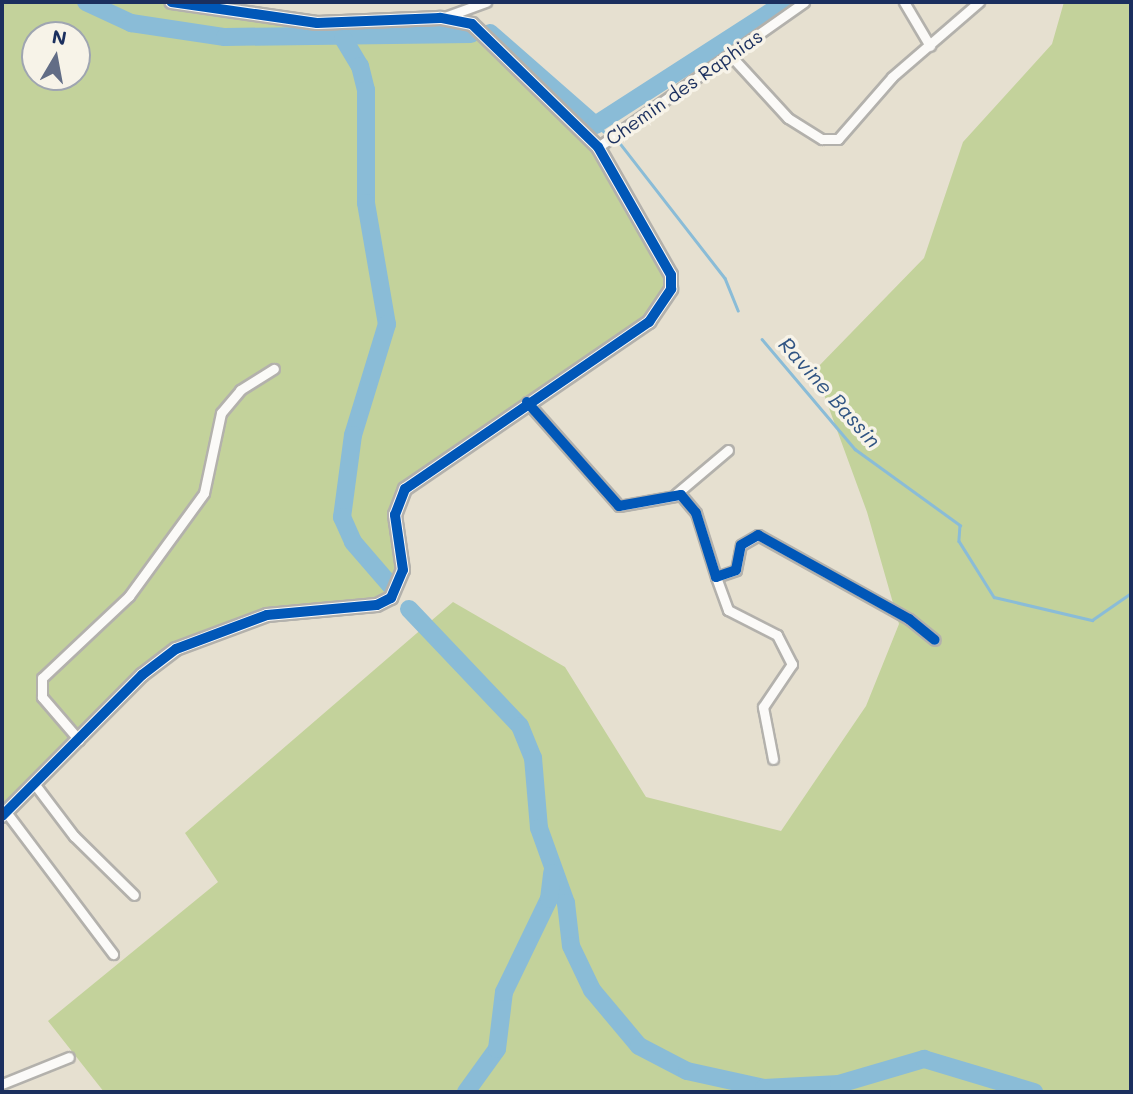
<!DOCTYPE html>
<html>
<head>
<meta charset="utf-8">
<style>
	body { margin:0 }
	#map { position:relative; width:1133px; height:1094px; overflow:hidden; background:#e6e0d0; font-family:Mali,sans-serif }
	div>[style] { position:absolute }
	.green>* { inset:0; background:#c3d29b }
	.stream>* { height:2.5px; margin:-1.25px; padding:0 1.25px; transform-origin:1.25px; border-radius:1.25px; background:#8abcd7 }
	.river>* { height:18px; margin:-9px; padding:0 9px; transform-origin:9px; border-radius:9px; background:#8abcd7 }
	.roads { filter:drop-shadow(2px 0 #b3b1ac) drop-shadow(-2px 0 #b3b1ac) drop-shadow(0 2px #b3b1ac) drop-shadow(0 -2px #b3b1ac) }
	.minor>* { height:9px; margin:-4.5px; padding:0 4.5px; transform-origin:4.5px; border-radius:4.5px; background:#fbfaf8 }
	.tertiary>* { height:12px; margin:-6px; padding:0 6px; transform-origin:6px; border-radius:6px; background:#fbfaf8 }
	.cycleway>* { height:10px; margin:-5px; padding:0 5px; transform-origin:5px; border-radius:5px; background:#0057b8 }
	span { translate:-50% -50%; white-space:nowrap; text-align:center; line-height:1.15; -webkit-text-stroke:7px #f7f3e8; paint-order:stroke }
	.street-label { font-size:19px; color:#1b2f5e }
	.water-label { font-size:21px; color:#305483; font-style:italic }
	.frame { position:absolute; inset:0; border:4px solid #1b2f5e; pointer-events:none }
	.north { position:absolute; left:21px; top:21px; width:70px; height:70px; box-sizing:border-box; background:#f7f3e8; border:2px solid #9fa5b1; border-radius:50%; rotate:10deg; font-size:19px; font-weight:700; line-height:28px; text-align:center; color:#1b2f5e }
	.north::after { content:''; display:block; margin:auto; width:24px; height:32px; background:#626d86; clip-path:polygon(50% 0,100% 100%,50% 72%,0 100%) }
</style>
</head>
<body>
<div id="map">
	<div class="green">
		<i style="clip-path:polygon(evenodd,2px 2px,172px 2px,239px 16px,465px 21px,598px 147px,671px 275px,665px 306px,399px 500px,403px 570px,391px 598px,267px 615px,176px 649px,2px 816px,2px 2px,35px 35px,77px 35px,77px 77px,35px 77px,35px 35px)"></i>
		<i style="clip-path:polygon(1064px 2px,1131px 2px,1131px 1092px,104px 1092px,48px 1021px,218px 882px,185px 833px,453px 602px,565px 667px,646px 797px,781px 831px,866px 706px,899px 624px,867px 512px,815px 370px,924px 258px,963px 142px,1052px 44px)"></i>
	</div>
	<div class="stream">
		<i style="left:595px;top:125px;width:14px;rotate:36deg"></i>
		<i style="left:619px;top:142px;width:172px;rotate:52.1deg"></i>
		<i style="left:725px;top:278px;width:35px;rotate:68deg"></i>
		<i style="left:762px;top:339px;width:144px;rotate:49.8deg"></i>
		<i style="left:855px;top:449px;width:130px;rotate:35.9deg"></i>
		<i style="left:960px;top:525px;width:16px;rotate:94deg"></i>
		<i style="left:959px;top:541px;width:66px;rotate:58deg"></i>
		<i style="left:994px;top:597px;width:101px;rotate:13.2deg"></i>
		<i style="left:1092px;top:620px;width:47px;rotate:-34.7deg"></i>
		<i style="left:751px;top:1085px;width:9px;rotate:49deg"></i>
	</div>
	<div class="river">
		<i style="left:86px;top:2px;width:50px;rotate:25deg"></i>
		<i style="left:131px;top:23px;width:95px;rotate:8.5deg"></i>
		<i style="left:225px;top:37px;width:246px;rotate:-0.7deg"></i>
		<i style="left:490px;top:33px;width:140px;rotate:41.2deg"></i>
		<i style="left:595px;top:125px;width:227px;rotate:-32.8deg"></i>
		<i style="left:343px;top:38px;width:33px;rotate:59deg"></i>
		<i style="left:360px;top:66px;width:25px;rotate:76deg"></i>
		<i style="left:366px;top:90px;width:113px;rotate:90deg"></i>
		<i style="left:366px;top:203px;width:123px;rotate:80.2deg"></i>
		<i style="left:387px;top:324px;width:116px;rotate:107deg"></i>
		<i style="left:353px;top:435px;width:83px;rotate:97.6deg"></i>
		<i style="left:342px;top:517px;width:27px;rotate:66deg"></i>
		<i style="left:353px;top:542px;width:58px;rotate:49.2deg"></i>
		<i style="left:409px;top:609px;width:161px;rotate:46.5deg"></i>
		<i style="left:520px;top:726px;width:35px;rotate:68deg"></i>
		<i style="left:533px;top:758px;width:70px;rotate:85.1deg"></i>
		<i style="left:539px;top:828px;width:80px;rotate:70.2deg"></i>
		<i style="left:566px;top:903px;width:43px;rotate:83.4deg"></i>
		<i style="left:571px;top:946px;width:49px;rotate:64.5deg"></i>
		<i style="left:592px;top:990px;width:73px;rotate:50deg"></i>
		<i style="left:639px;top:1046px;width:54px;rotate:27.5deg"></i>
		<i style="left:687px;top:1071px;width:79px;rotate:12.4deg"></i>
		<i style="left:764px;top:1088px;width:75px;rotate:-3.1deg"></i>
		<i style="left:839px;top:1084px;width:89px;rotate:-16.4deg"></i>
		<i style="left:924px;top:1059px;width:115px;rotate:16.7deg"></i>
		<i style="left:466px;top:1092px;width:53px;rotate:-54.2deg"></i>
		<i style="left:497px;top:1049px;width:57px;rotate:-83deg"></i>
		<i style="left:504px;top:992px;width:103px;rotate:-64.2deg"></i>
		<i style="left:549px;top:899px;width:26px;rotate:-83deg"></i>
	</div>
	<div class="roads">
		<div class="minor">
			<i style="left:904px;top:2px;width:51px;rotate:59.4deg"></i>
			<i style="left:442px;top:18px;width:47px;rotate:-20deg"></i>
			<i style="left:731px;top:56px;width:84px;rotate:47.4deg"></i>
			<i style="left:788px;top:118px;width:40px;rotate:32deg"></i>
			<i style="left:822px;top:139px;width:16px"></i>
			<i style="left:838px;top:139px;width:82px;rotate:-48.9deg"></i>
			<i style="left:892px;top:77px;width:115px;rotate:-40.8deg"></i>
			<i style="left:598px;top:147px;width:252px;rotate:-35.1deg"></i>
			<i style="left:527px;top:402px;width:139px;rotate:48.5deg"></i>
			<i style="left:619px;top:506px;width:63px;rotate:-10.1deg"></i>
			<i style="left:681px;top:495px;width:23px;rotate:50deg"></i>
			<i style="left:696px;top:513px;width:67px;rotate:72.6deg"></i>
			<i style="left:716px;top:577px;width:21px;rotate:-19deg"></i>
			<i style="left:736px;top:570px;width:25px;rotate:-79deg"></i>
			<i style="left:741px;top:545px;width:20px;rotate:-30deg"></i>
			<i style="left:758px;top:535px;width:173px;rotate:29.1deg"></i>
			<i style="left:909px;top:619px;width:33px;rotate:39deg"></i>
			<i style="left:676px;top:494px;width:68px;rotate:-40.2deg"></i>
			<i style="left:716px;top:577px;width:35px;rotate:70deg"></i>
			<i style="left:728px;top:610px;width:55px;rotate:27deg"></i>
			<i style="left:777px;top:635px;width:33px;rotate:63deg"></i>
			<i style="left:792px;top:664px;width:52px;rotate:124deg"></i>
			<i style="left:763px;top:707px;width:53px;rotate:79.1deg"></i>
			<i style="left:79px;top:740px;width:57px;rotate:-130.7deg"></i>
			<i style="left:42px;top:697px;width:19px;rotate:-90deg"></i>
			<i style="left:42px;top:678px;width:120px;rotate:-43.3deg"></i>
			<i style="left:129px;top:596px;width:127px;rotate:-53.9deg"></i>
			<i style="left:204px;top:493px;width:82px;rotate:-78deg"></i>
			<i style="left:221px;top:413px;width:30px;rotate:-50deg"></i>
			<i style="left:240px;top:390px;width:40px;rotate:-32deg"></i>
			<i style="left:36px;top:786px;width:63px;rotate:52.8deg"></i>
			<i style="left:74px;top:836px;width:84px;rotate:44.5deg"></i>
			<i style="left:6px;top:812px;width:178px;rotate:53deg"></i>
			<i style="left:2px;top:1084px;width:72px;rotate:-21.9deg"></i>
		</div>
		<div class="tertiary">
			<i style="left:2px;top:816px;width:199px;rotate:-45.2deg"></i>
			<i style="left:142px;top:675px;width:43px;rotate:-37.4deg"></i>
			<i style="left:176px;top:649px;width:97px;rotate:-20.5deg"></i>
			<i style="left:267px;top:615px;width:110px;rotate:-5.2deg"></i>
			<i style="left:377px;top:605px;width:16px;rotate:-27deg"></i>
			<i style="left:391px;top:598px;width:30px;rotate:-67deg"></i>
			<i style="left:403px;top:570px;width:56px;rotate:-98.3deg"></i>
			<i style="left:395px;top:515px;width:28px;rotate:-69deg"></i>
			<i style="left:405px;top:489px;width:296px;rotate:-34.4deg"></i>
			<i style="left:649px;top:322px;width:40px;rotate:-56deg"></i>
			<i style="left:671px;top:289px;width:14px;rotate:-90deg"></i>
			<i style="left:671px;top:275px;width:147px;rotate:-119.7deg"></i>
			<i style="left:598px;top:147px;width:176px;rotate:-135.7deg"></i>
			<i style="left:472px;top:24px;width:33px;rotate:-169deg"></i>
			<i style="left:440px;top:18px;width:123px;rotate:177.7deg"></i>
			<i style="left:317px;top:23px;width:147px;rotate:-171.8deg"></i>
		</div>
	</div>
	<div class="cycleway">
		<i style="left:527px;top:402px;width:139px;rotate:48.5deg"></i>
		<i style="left:619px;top:506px;width:63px;rotate:-10.1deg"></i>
		<i style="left:681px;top:495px;width:23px;rotate:50deg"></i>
		<i style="left:696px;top:513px;width:67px;rotate:72.6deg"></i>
		<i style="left:716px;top:577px;width:21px;rotate:-19deg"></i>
		<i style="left:736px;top:570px;width:25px;rotate:-79deg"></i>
		<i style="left:741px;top:545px;width:20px;rotate:-30deg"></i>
		<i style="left:758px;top:535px;width:173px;rotate:29.1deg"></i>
		<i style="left:909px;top:619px;width:33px;rotate:39deg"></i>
		<i style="left:2px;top:816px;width:199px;rotate:-45.2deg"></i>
		<i style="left:142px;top:675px;width:43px;rotate:-37.4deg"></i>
		<i style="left:176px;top:649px;width:97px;rotate:-20.5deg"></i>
		<i style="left:267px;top:615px;width:110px;rotate:-5.2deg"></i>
		<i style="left:377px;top:605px;width:16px;rotate:-27deg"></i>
		<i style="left:391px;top:598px;width:30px;rotate:-67deg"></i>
		<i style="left:403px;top:570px;width:56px;rotate:-98.3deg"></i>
		<i style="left:395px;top:515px;width:28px;rotate:-69deg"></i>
		<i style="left:405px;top:489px;width:296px;rotate:-34.4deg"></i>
		<i style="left:649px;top:322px;width:40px;rotate:-56deg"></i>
		<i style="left:671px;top:289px;width:14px;rotate:-90deg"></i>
		<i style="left:671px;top:275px;width:147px;rotate:-119.7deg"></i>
		<i style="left:598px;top:147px;width:176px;rotate:-135.7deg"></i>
		<i style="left:472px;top:24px;width:33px;rotate:-169deg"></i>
		<i style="left:440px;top:18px;width:123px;rotate:177.7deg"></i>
		<i style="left:317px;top:23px;width:147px;rotate:-171.8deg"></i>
	</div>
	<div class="street-label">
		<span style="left:684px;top:87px;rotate:-35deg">Chemin des Raphias</span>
	</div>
	<div class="water-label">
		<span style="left:830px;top:392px;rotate:48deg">Ravine Bassin</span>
	</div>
	<div class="frame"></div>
	<div class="north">N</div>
</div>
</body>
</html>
